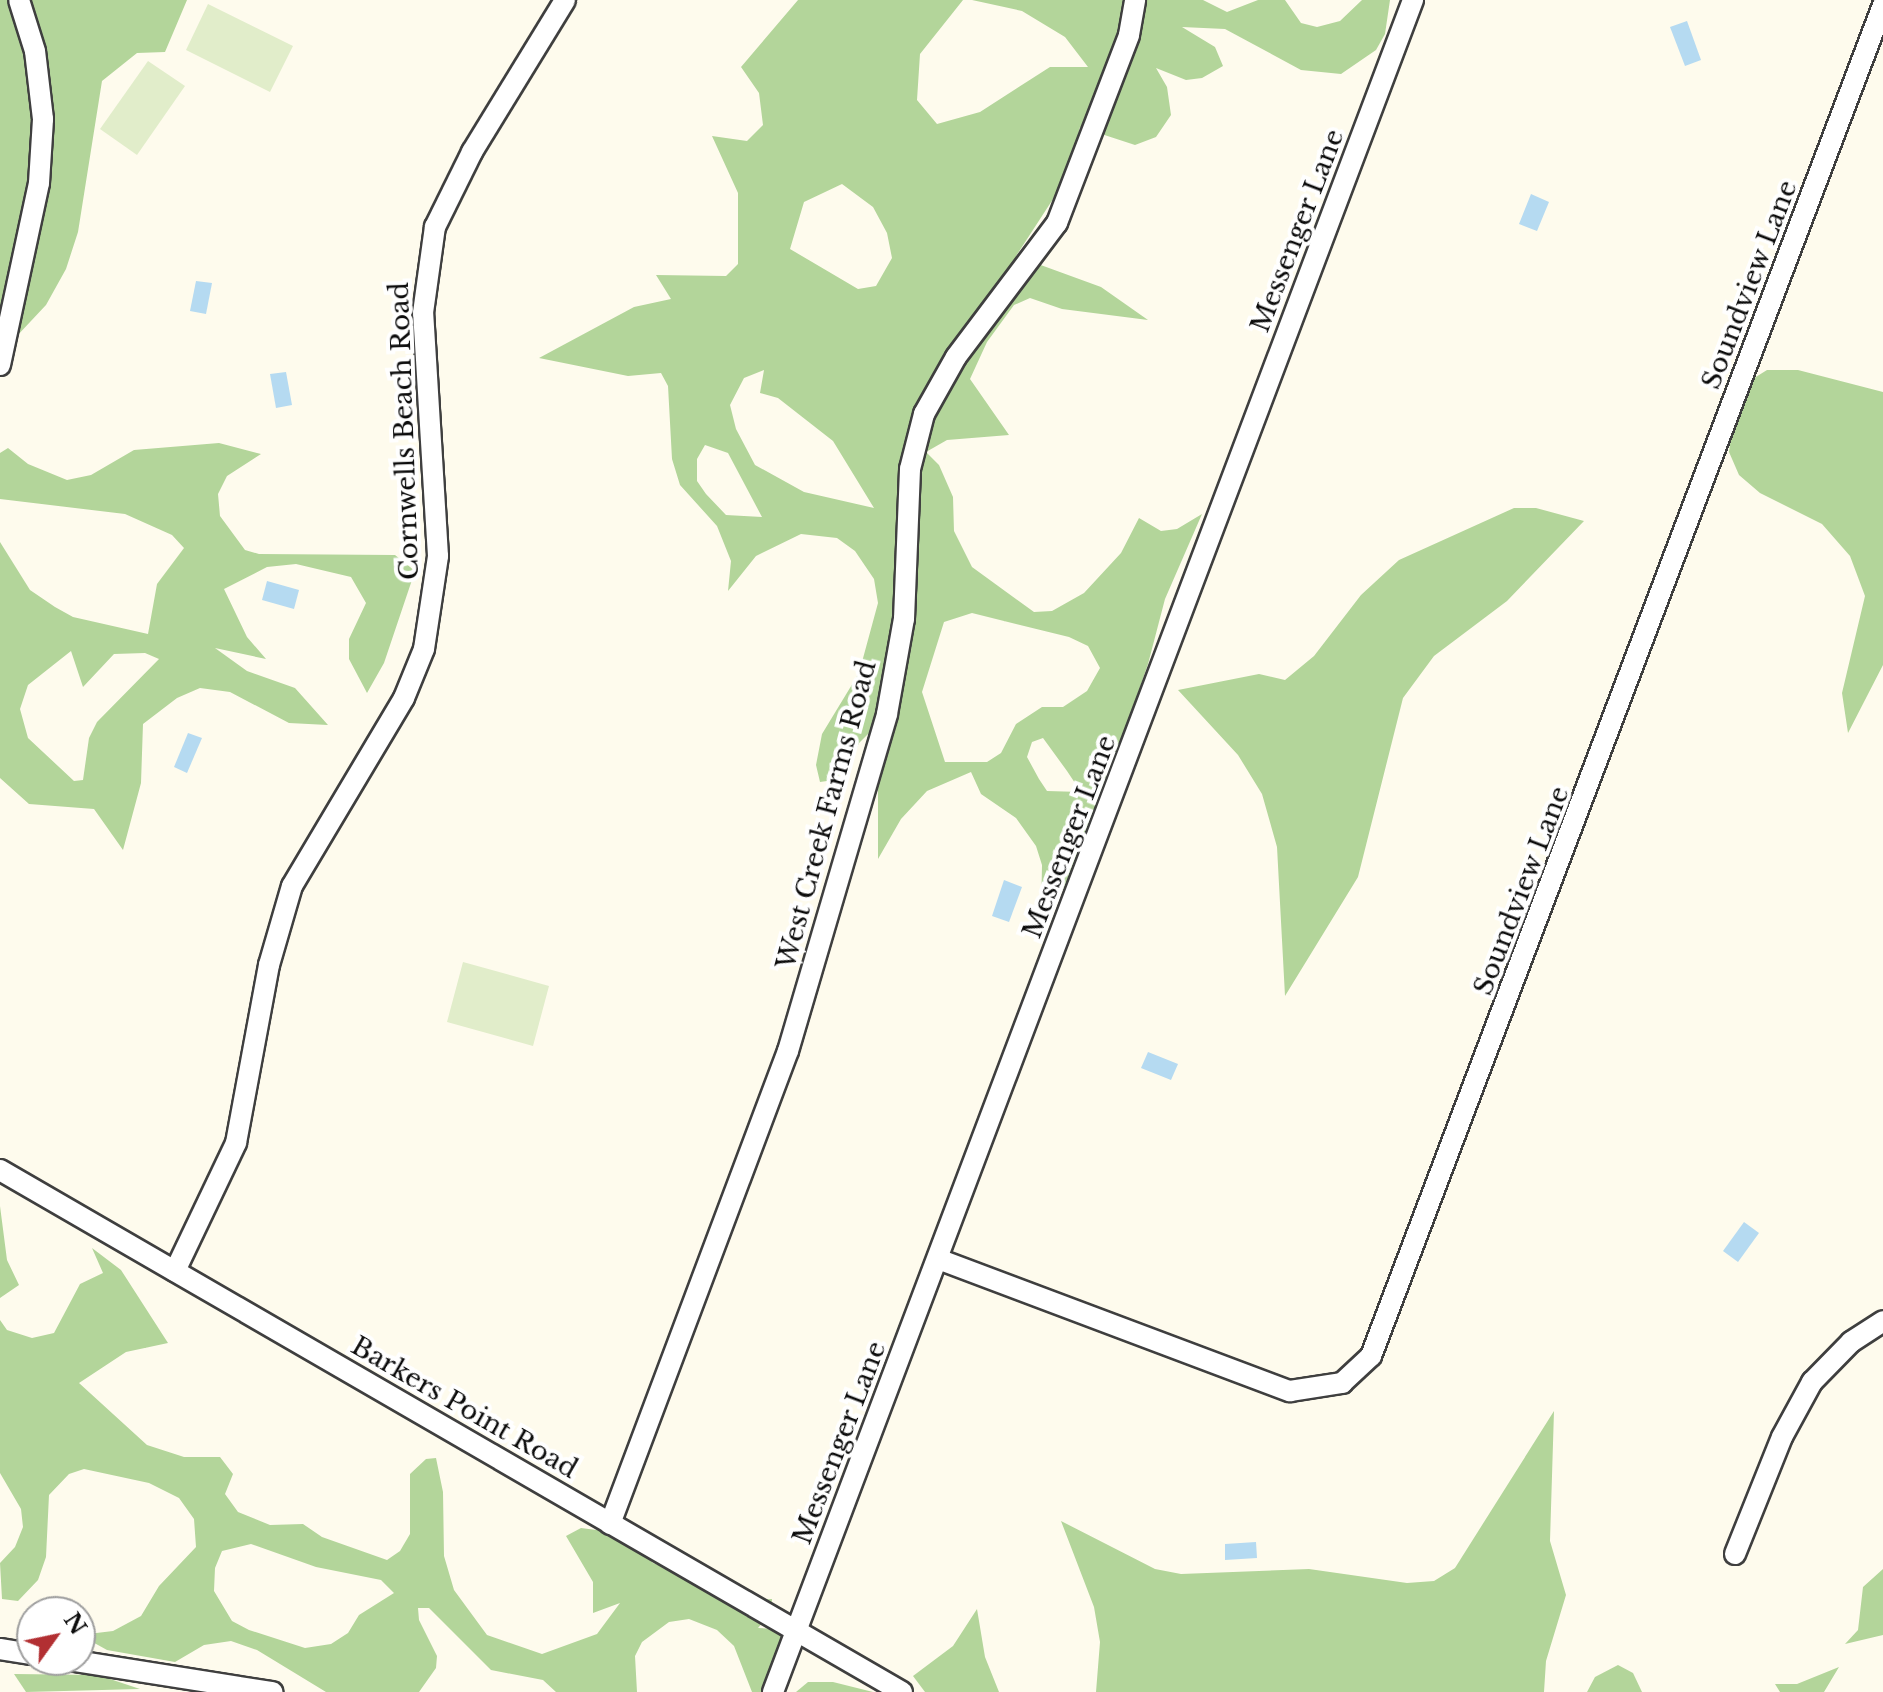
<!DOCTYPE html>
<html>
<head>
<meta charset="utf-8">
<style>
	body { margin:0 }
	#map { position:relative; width:1883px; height:1692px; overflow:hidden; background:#fefbed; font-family:"Libre Baskerville",serif }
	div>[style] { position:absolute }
	.forest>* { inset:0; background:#b3d59a }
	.pitch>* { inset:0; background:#e1edca }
	.water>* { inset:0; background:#b5daf1 }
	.roads { filter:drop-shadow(2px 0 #3f3f3f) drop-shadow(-2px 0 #3f3f3f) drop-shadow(0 2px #3f3f3f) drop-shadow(0 -2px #3f3f3f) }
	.minor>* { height:20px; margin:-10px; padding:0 10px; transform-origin:10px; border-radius:10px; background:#fff }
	span { translate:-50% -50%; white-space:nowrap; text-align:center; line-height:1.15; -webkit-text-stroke:8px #fff; paint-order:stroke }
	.street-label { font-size:26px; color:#0c0c0c }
	.north { position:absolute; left:16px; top:1596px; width:80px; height:80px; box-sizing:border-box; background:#fff; border:2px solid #9e9e9e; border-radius:50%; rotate:57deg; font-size:22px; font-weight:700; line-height:32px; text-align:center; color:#0c0c0c }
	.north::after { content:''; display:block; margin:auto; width:28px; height:36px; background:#b22f32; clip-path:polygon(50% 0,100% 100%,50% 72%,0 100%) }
</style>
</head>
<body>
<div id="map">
	<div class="forest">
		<i style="clip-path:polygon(0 0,187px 0,165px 52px,137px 53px,102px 81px,78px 232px,66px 269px,46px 305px,0 354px)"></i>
		<i style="clip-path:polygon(evenodd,798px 0,963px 0,920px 54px,917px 100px,937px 124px,980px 112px,1050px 67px,1088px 67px,1065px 37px,1022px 11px,972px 0,1203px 0,1227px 12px,1258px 0,1285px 0,1301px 23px,1317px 27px,1340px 21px,1362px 0,1390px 0,1385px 34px,1376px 50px,1341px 74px,1301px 70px,1225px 29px,1182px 27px,1215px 47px,1223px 66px,1202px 78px,1186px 80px,1156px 68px,1167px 87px,1171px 115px,1156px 137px,1135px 145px,1080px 127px,1072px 160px,1055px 196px,1016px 256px,1101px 287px,1148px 320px,1062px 309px,1030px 298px,1014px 305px,987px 342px,970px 379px,1009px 435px,947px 440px,926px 452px,939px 465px,953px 497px,954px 531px,972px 567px,1034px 612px,1052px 611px,1084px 593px,1121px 553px,1139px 518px,1161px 531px,1177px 529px,1202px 514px,1165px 599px,1148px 664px,1087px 840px,1063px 889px,1041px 915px,1042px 865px,1036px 846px,1016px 818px,981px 794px,971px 772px,927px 791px,901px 819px,878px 859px,878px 777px,870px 732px,859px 743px,850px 764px,834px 780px,820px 782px,816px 765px,822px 734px,859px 673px,878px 603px,874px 579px,855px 551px,837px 538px,801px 534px,756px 556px,728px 591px,731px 561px,717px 526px,680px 485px,672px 459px,668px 386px,661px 373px,628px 376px,539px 358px,634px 307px,671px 299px,656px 275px,726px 276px,738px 264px,738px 193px,712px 136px,747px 141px,763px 125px,759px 93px,741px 67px,798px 0,842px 184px,873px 207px,887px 233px,892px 258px,876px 286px,858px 289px,790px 249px,804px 202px,842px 184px,798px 0,764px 370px,760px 393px,778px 398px,833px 441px,874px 508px,804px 492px,755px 465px,736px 429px,730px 405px,744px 378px,764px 370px,798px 0,705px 445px,728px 453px,762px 517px,726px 515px,706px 494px,697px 481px,697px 459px,705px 445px,798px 0,972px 613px,1069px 637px,1088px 646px,1100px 668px,1087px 691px,1063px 707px,1042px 707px,1016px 724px,1001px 753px,987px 762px,945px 762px,922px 692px,944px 622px,972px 613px,798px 0,1043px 738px,1067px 771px,1081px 792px,1047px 791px,1039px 779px,1027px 757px,1032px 742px,1043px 738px)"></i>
		<i style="clip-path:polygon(1767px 370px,1798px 370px,1883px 392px,1883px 665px,1848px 733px,1842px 693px,1865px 596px,1850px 556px,1822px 524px,1760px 493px,1739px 475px,1729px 452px,1733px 421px,1751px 380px)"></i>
		<i style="clip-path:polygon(evenodd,219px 443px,261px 454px,227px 476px,218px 494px,220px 516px,245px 550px,259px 554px,395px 555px,415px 571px,384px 663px,367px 693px,349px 659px,349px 639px,366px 603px,351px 577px,296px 564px,267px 567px,224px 589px,247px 637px,266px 659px,215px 648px,247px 671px,295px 688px,328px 725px,289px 723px,230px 692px,200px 688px,177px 698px,143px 724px,141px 783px,123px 850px,94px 809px,29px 804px,0 778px,0 542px,30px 590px,55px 607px,73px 617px,148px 634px,157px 584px,184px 548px,172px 535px,125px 514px,0 499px,0 453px,8px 448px,28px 464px,67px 480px,91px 475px,134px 450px,219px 443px,71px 651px,83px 687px,114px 654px,145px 653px,159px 659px,97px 722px,89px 738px,83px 780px,74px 781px,28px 738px,20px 709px,28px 685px,71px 651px)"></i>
		<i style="clip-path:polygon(1514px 508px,1536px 508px,1584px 521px,1507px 601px,1434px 656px,1403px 698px,1358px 877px,1285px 996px,1277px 847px,1262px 794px,1238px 755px,1178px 690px,1259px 674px,1285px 680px,1314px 656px,1361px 595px,1399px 560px)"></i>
		<i style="clip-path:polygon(0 1206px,7px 1260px,19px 1285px,0 1298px)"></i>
		<i style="clip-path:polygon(evenodd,92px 1248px,121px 1270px,168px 1343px,126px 1352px,79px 1383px,147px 1445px,184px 1457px,220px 1457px,233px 1474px,225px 1494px,238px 1512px,270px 1525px,303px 1524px,322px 1537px,387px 1560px,400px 1551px,410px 1534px,410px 1474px,426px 1459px,436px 1458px,443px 1492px,444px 1556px,454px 1590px,487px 1635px,542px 1654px,597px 1634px,620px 1603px,593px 1613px,593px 1582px,566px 1536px,581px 1528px,604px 1531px,628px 1539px,653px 1563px,746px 1600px,772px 1599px,771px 1613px,758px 1628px,797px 1630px,772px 1692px,752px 1692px,734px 1646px,717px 1630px,689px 1619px,669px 1622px,642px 1642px,635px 1656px,637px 1692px,556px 1692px,543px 1680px,491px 1670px,429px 1608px,418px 1608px,419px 1620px,437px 1656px,436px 1668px,419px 1692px,326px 1692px,257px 1650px,231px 1641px,204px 1645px,175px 1662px,107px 1650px,80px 1635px,113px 1631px,141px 1616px,159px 1586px,196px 1547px,194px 1519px,179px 1498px,149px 1483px,84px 1469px,69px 1474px,49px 1495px,46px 1557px,38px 1580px,18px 1601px,2px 1599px,0 1563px,15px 1547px,23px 1527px,21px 1509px,0 1473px,0 1320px,7px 1330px,32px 1338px,54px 1333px,80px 1284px,103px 1273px,92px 1248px,251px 1544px,316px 1567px,381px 1580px,394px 1593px,359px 1615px,348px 1633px,331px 1644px,305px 1648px,249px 1630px,232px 1621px,214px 1591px,215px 1568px,222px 1551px,251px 1544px)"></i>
		<i style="clip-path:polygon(1554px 1411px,1550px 1541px,1566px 1595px,1546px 1661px,1544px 1692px,1096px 1692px,1100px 1642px,1094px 1607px,1061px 1521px,1155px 1569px,1181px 1574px,1309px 1569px,1407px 1583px,1434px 1581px,1455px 1568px)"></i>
		<i style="clip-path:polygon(1883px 1569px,1883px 1635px,1845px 1644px,1858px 1630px,1863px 1587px)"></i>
		<i style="clip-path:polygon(977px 1609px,985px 1657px,999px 1692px,925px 1692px,913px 1676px,953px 1646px)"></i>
		<i style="clip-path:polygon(1618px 1665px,1633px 1673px,1642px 1692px,1587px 1692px,1595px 1677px)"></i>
		<i style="clip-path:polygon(1839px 1667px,1824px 1692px,1780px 1692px,1775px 1684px,1797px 1684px)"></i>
		<i style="clip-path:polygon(14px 1674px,98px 1675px,140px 1689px,26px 1692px)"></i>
		<i style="clip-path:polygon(808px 1682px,833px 1682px,873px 1692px,796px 1692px)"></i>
	</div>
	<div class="pitch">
		<i style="clip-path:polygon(208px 4px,293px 46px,270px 92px,186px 50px)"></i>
		<i style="clip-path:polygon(148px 61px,185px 86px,137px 155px,100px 129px)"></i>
		<i style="clip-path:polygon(463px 962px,549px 986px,533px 1046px,447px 1022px)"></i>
	</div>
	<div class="water">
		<i style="clip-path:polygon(1687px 21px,1701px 60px,1685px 66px,1670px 27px)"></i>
		<i style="clip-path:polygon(1531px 194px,1549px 202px,1537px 231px,1519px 224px)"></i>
		<i style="clip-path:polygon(196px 281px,212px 283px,206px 314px,190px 311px)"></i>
		<i style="clip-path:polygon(286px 372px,292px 405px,276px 408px,270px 374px)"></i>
		<i style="clip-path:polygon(267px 581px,299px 590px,294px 609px,262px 600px)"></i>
		<i style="clip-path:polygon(188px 733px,202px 738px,187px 773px,174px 767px)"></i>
		<i style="clip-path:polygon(1004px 880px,1022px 887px,1009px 922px,992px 916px)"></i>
		<i style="clip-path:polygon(1148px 1052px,1178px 1064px,1171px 1080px,1141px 1068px)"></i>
		<i style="clip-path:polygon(1744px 1222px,1759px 1233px,1738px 1262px,1723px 1251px)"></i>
		<i style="clip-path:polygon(1256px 1542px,1257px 1558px,1225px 1560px,1225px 1544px)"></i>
	</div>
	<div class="roads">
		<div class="minor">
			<i style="left:0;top:365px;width:186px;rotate:-77.9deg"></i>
			<i style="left:39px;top:183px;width:64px;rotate:-86.4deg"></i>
			<i style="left:43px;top:119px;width:68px;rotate:-96.7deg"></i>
			<i style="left:35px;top:51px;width:53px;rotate:-107.4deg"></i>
			<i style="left:0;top:1170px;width:1042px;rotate:30.06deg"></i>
			<i style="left:938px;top:1259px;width:376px;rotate:20.6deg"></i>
			<i style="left:1290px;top:1391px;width:53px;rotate:-8.7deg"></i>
			<i style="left:1342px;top:1383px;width:40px;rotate:-43deg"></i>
			<i style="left:1371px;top:1356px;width:1445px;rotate:-69.24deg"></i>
			<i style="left:175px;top:1271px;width:142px;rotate:-64.5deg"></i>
			<i style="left:236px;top:1143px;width:181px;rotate:-79.5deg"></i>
			<i style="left:269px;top:965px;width:82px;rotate:-73.8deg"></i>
			<i style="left:292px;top:886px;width:219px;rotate:-59.2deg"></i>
			<i style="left:404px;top:698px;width:53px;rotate:-67.8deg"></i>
			<i style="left:424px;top:649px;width:94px;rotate:-81.4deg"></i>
			<i style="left:438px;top:556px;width:243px;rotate:-93.5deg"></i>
			<i style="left:423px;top:313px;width:87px;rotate:-82.1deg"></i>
			<i style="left:435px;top:227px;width:84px;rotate:-63.7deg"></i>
			<i style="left:472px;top:152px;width:178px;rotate:-58.5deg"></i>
			<i style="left:610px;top:1524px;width:505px;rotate:-69.38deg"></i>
			<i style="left:788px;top:1051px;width:351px;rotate:-73.6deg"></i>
			<i style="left:887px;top:714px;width:97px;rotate:-79.9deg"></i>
			<i style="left:904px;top:619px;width:150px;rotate:-87.7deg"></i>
			<i style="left:910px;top:469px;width:57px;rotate:-75.7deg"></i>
			<i style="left:924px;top:414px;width:65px;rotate:-60.7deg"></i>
			<i style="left:956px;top:357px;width:168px;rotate:-53deg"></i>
			<i style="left:1057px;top:223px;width:201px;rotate:-69deg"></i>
			<i style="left:1129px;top:35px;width:36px;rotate:-80deg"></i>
			<i style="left:1735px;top:1554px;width:126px;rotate:-68.1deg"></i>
			<i style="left:1782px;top:1437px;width:63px;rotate:-61.4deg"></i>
			<i style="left:1812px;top:1382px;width:56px;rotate:-45.7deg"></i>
			<i style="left:1851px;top:1342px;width:38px;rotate:-33deg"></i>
			<i style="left:0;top:1649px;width:32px;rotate:9deg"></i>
			<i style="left:69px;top:1660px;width:206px;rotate:9deg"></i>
			<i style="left:773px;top:1692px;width:1809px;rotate:-69.28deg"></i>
		</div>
	</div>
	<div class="street-label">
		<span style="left:1298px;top:231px;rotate:-69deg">Messenger Lane</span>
		<span style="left:1750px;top:285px;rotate:-69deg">Soundview Lane</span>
		<span style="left:405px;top:431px;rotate:-92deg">Cornwells Beach Road</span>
		<span style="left:827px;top:815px;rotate:-75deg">West Creek Farms Road</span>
		<span style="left:1070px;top:837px;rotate:-69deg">Messenger Lane</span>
		<span style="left:1522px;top:891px;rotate:-69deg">Soundview Lane</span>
		<span style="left:464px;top:1408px;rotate:30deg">Barkers Point Road</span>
		<span style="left:840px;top:1443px;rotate:-69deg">Messenger Lane</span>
	</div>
	<div class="north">N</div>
</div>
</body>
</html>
